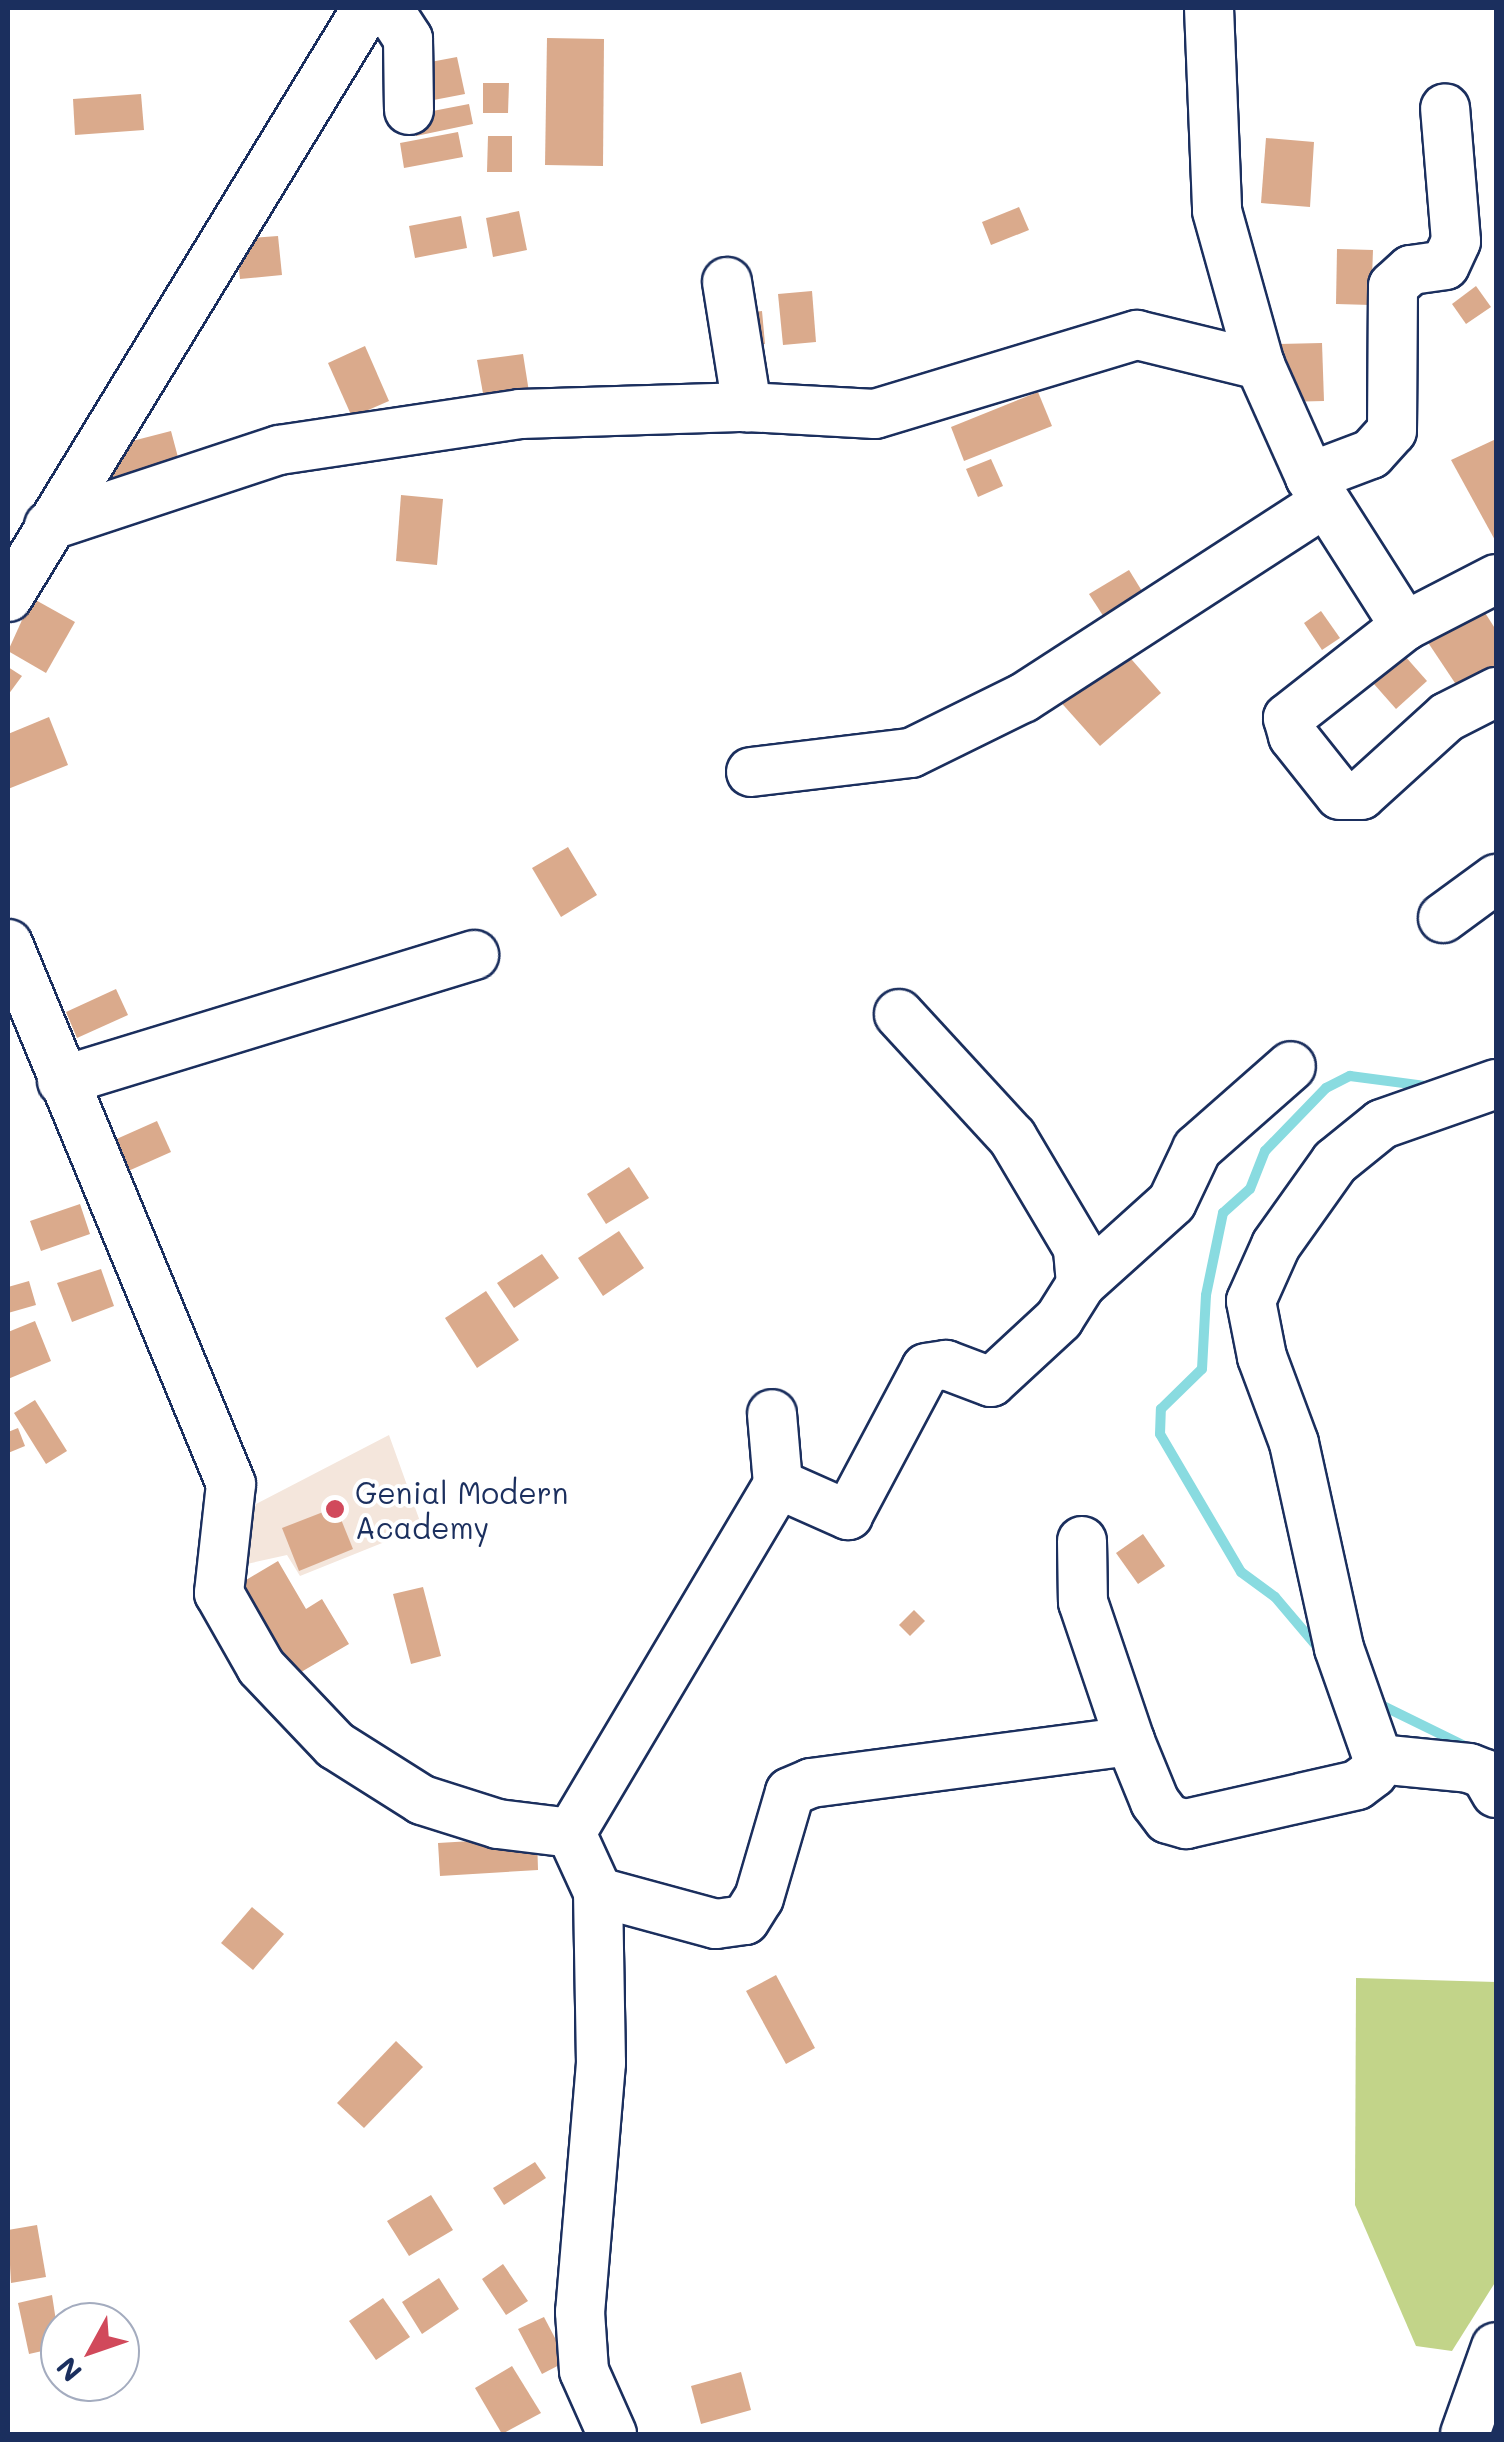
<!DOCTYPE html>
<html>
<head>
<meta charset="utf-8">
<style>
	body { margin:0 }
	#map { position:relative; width:1504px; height:2442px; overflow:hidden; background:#fff; font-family:Mali,sans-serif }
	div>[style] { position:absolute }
	.built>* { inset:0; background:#f4e6dc }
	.green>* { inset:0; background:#c2d489 }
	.stream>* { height:10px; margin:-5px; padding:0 5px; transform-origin:5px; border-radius:5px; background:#89dbe0 }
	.building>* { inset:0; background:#daaa8c }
	.roads { filter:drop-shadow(2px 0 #1b2f5e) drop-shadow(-2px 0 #1b2f5e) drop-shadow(0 2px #1b2f5e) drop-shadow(0 -2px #1b2f5e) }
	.minor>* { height:48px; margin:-24px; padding:0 24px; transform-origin:24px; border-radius:24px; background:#fff }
	.dots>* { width:28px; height:28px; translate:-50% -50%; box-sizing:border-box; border:5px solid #fff; border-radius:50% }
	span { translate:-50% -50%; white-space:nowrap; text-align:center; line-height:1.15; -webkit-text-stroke:8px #fff; paint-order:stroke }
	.poi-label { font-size:30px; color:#1b2f5e }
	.left { translate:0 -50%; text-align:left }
	.frame { position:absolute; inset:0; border:10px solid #1b2f5e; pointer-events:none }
	.north { position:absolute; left:40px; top:2302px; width:100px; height:100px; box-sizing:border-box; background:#fff; border:2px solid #a4acbf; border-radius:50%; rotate:230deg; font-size:28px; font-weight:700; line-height:40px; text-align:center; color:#1b2f5e }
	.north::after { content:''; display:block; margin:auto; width:35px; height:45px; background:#d1495b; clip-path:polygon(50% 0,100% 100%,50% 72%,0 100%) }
</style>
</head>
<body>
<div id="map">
	<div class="built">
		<i style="clip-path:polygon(389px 1435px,422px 1527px,300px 1576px,287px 1555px,233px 1567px,256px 1504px)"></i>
	</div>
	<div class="green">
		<i style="clip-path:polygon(1356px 1978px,1496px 1982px,1496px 2281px,1452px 2351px,1416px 2346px,1355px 2205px)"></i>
	</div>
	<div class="stream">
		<i style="left:1320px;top:1650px;width:70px;rotate:-130.3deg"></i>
		<i style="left:1275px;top:1597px;width:42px;rotate:-143.7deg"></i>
		<i style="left:1241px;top:1572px;width:160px;rotate:-120.4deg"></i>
		<i style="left:1160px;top:1434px;width:25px;rotate:-88deg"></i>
		<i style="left:1161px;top:1409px;width:57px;rotate:-44.3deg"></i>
		<i style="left:1202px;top:1369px;width:74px;rotate:-86.9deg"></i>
		<i style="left:1206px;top:1295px;width:84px;rotate:-78.3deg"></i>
		<i style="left:1223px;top:1213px;width:36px;rotate:-42deg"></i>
		<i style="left:1250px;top:1189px;width:41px;rotate:-68.5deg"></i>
		<i style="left:1265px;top:1151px;width:88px;rotate:-45.9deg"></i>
		<i style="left:1326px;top:1088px;width:27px;rotate:-27deg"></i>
		<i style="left:1350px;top:1076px;width:85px;rotate:7.5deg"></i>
		<i style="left:1375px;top:1702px;width:102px;rotate:26.1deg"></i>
	</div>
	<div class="building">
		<i style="clip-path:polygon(547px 38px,604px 39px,603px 166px,545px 165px)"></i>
		<i style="clip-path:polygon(457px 57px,465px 94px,418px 103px,425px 63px)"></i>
		<i style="clip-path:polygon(483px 83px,509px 83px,508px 113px,483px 113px)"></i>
		<i style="clip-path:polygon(141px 94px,144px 130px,75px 135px,73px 99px)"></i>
		<i style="clip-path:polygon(469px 104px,473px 124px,416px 136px,412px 115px)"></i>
		<i style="clip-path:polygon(458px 132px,463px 157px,404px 168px,400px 143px)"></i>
		<i style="clip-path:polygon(488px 136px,512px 136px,512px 172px,487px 172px)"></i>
		<i style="clip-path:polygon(1266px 138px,1314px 142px,1310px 207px,1261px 203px)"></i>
		<i style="clip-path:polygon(1019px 207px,1029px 230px,991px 245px,982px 222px)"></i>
		<i style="clip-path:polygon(519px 211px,527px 250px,493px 257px,486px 218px)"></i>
		<i style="clip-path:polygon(461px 216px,467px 248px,415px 258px,409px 226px)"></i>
		<i style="clip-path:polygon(278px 236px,282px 275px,240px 279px,236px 239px)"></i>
		<i style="clip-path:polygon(1337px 249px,1373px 250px,1371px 305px,1336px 304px)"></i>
		<i style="clip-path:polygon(1476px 286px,1491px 307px,1466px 324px,1452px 304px)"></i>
		<i style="clip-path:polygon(812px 291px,816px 342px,783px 345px,778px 294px)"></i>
		<i style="clip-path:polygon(762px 311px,765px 344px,741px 346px,737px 314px)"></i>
		<i style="clip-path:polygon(1322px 343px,1324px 401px,1282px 402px,1279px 344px)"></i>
		<i style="clip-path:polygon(365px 346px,389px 401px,352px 417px,328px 363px)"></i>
		<i style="clip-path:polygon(523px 354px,529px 392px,484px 399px,477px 360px)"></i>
		<i style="clip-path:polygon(1038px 392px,1052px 426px,964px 461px,951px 427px)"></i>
		<i style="clip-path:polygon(171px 431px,179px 461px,102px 480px,109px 447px)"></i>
		<i style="clip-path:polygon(1496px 439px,1496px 542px,1451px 460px)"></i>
		<i style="clip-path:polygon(991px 459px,1003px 486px,978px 497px,966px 469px)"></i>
		<i style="clip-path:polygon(401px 495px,443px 499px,437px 565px,396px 561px)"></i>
		<i style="clip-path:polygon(1129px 570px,1150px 604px,1111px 628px,1089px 594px)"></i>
		<i style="clip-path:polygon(1475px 597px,1496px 630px,1496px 673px,1463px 695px,1421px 632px)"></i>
		<i style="clip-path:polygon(32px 598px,75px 622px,46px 673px,8px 651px)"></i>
		<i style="clip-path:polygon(1321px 611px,1340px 638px,1322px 650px,1304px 623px)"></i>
		<i style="clip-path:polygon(1118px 644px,1161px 693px,1100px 746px,1057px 698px)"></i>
		<i style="clip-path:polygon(1397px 647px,1427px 681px,1396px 709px,1366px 675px)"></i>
		<i style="clip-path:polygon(8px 667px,22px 676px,8px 695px)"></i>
		<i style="clip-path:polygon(49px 717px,68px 765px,8px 789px,8px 734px)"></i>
		<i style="clip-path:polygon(568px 847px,597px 895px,561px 917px,532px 868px)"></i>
		<i style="clip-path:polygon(116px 989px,128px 1015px,77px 1038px,66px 1012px)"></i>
		<i style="clip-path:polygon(157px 1121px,171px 1152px,126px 1172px,112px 1141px)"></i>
		<i style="clip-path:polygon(629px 1167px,649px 1198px,606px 1224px,587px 1194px)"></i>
		<i style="clip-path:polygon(80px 1204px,90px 1234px,41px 1251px,30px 1221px)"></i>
		<i style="clip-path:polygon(619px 1231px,644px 1268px,603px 1296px,578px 1258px)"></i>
		<i style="clip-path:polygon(542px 1254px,559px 1278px,514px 1308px,497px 1283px)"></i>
		<i style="clip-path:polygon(101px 1269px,114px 1306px,72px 1322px,57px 1283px)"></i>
		<i style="clip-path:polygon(29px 1281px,36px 1305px,8px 1313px,8px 1287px)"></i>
		<i style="clip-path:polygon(486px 1291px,519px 1340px,477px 1368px,445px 1318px)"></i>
		<i style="clip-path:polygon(35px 1321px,51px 1361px,8px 1379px,8px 1332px)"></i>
		<i style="clip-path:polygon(35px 1400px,67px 1451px,46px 1464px,14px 1413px)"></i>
		<i style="clip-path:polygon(18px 1428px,25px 1446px,8px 1453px,8px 1432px)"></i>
		<i style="clip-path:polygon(336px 1507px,353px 1549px,299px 1571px,282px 1528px)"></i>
		<i style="clip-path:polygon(1143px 1534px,1165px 1566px,1138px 1584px,1116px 1553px)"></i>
		<i style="clip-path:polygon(278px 1561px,306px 1609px,322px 1599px,349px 1644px,296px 1675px,241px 1583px)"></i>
		<i style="clip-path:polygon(423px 1587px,441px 1656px,411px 1664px,393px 1594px)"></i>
		<i style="clip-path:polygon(914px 1610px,925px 1621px,910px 1636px,899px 1625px)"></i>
		<i style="clip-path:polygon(537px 1837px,538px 1870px,440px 1876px,438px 1843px)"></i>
		<i style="clip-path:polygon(252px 1907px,284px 1934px,253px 1970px,221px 1943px)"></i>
		<i style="clip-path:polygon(776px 1975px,815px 2048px,786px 2064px,746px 1991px)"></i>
		<i style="clip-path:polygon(396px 2041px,423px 2067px,364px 2128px,337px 2103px)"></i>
		<i style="clip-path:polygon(535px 2162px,546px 2178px,504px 2205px,493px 2188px)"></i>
		<i style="clip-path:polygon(431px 2195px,453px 2230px,409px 2256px,387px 2221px)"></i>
		<i style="clip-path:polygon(37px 2225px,46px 2277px,11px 2283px,8px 2230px)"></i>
		<i style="clip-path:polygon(503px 2264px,528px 2301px,506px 2315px,482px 2279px)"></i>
		<i style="clip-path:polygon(439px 2278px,459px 2309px,422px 2334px,402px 2302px)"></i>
		<i style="clip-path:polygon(52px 2295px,60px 2347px,29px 2354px,18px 2303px)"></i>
		<i style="clip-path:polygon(383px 2298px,410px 2337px,376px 2360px,349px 2321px)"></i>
		<i style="clip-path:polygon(544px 2317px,567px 2361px,542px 2374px,518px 2329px)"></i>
		<i style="clip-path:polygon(512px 2366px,541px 2413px,502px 2434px,475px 2388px)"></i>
		<i style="clip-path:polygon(741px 2372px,751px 2410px,701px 2424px,691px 2386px)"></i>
	</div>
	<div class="roads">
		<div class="minor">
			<i style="left:388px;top:8px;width:37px;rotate:57deg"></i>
			<i style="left:408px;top:39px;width:71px;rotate:89.2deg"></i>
			<i style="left:1209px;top:8px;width:203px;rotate:87.7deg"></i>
			<i style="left:1217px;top:211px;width:160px;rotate:74.4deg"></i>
			<i style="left:1260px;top:365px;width:123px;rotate:65.9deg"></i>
			<i style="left:1310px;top:477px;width:177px;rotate:57.5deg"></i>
			<i style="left:1405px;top:626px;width:102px;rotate:-27.3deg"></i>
			<i style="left:727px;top:282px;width:127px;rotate:80.9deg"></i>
			<i style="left:1310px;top:477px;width:65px;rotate:-20.7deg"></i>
			<i style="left:1371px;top:454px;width:31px;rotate:-48deg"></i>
			<i style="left:1392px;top:431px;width:145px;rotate:-89.6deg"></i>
			<i style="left:1393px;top:286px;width:24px;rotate:-42deg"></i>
			<i style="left:1411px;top:270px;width:34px;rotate:-8deg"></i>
			<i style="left:1445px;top:265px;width:26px;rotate:-65deg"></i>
			<i style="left:1456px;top:241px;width:133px;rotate:-94.7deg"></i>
			<i style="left:49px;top:526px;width:242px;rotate:-18.3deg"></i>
			<i style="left:279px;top:450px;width:244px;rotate:-8.5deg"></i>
			<i style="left:520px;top:414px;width:227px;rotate:-1.8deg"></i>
			<i style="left:747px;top:407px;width:128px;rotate:3.1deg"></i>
			<i style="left:875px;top:414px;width:274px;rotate:-16.8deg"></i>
			<i style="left:1137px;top:335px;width:127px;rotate:13.7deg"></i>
			<i style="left:8px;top:597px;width:690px;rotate:-58.64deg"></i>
			<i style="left:1405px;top:626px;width:149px;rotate:141.8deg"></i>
			<i style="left:1288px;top:718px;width:19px;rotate:74deg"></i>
			<i style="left:1293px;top:736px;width:75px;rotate:51.5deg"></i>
			<i style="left:1340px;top:795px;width:21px"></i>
			<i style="left:1361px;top:795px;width:116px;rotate:-42.2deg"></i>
			<i style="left:1447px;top:717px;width:55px;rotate:-27deg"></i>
			<i style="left:751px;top:772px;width:161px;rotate:-6.8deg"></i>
			<i style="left:911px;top:753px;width:125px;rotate:-26.2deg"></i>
			<i style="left:1023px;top:698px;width:359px;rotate:-32.9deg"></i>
			<i style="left:1443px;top:918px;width:66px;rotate:-36.3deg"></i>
			<i style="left:8px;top:944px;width:584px;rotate:67.56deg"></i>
			<i style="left:231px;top:1484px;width:110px;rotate:96.3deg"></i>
			<i style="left:219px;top:1593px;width:85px;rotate:60.4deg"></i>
			<i style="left:261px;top:1667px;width:108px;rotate:46.5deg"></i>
			<i style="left:335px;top:1745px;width:103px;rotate:32.3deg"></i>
			<i style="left:422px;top:1800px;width:80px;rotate:17.5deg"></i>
			<i style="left:498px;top:1824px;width:74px;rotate:7deg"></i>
			<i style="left:571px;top:1833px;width:65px;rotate:65.4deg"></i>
			<i style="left:598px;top:1892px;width:171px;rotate:89deg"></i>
			<i style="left:601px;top:2063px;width:250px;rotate:94.8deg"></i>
			<i style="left:580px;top:2312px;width:59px;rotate:86.1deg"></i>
			<i style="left:584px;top:2371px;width:69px;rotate:66deg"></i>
			<i style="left:62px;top:1081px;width:431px;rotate:-17deg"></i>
			<i style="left:1081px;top:1284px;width:122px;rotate:-42deg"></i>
			<i style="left:1172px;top:1202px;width:59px;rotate:-64.7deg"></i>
			<i style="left:1197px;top:1149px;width:125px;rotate:-41.4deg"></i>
			<i style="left:778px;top:1484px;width:77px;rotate:23.9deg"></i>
			<i style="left:848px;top:1515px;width:166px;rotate:-62deg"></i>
			<i style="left:926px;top:1368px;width:20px;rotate:-9deg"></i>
			<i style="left:946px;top:1365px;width:48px;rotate:20.7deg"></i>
			<i style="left:991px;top:1382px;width:93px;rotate:-42.8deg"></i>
			<i style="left:1059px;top:1319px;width:41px;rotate:-57.8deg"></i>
			<i style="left:1081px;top:1284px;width:36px;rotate:-95deg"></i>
			<i style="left:1078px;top:1248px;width:129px;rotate:-120.7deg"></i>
			<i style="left:1012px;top:1137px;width:167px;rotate:-132.6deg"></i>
			<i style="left:1082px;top:1541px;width:61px;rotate:89.1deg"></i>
			<i style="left:1083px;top:1602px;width:147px;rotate:71.3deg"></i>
			<i style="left:1378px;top:1759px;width:91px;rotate:5.6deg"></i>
			<i style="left:1469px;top:1768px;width:17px;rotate:21deg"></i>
			<i style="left:1485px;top:1774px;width:22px;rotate:60deg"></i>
			<i style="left:571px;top:1833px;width:406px;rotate:-59.3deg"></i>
			<i style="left:778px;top:1484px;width:70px;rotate:-94.9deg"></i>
			<i style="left:598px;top:1892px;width:122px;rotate:15.2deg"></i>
			<i style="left:716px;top:1924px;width:29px;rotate:-8deg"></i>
			<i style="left:745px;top:1920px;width:26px;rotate:-58deg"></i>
			<i style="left:759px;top:1898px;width:110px;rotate:-73.7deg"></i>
			<i style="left:790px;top:1792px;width:23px;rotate:-23deg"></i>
			<i style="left:811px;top:1783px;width:322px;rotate:-7.5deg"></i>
			<i style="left:1130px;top:1741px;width:66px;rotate:67.7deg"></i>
			<i style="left:1155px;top:1802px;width:21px;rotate:53deg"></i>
			<i style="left:1168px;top:1819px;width:19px;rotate:16deg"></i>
			<i style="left:1186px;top:1824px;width:175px;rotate:-12.8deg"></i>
			<i style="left:1357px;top:1785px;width:20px;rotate:-37deg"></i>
			<i style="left:1373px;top:1773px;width:15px;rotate:-70deg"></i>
			<i style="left:1378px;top:1759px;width:118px;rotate:-109.4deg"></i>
			<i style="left:1339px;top:1648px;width:210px;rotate:-102.4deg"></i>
			<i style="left:1294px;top:1443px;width:92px;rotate:-110.4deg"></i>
			<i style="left:1262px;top:1357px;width:57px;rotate:-101.1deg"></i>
			<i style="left:1251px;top:1301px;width:61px;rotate:-65.9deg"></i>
			<i style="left:1276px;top:1245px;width:102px;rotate:-54.6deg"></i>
			<i style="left:1335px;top:1162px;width:60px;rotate:-39deg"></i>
			<i style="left:1382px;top:1124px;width:121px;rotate:-19.3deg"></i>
			<i style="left:1465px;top:2434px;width:92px;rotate:-70.4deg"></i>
		</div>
	</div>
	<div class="dots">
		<i style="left:335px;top:1509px;background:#d1495b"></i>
	</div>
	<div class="poi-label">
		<span class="left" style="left:355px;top:1509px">Genial Modern<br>Academy</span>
	</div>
	<div class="frame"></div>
	<div class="north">N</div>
</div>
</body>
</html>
